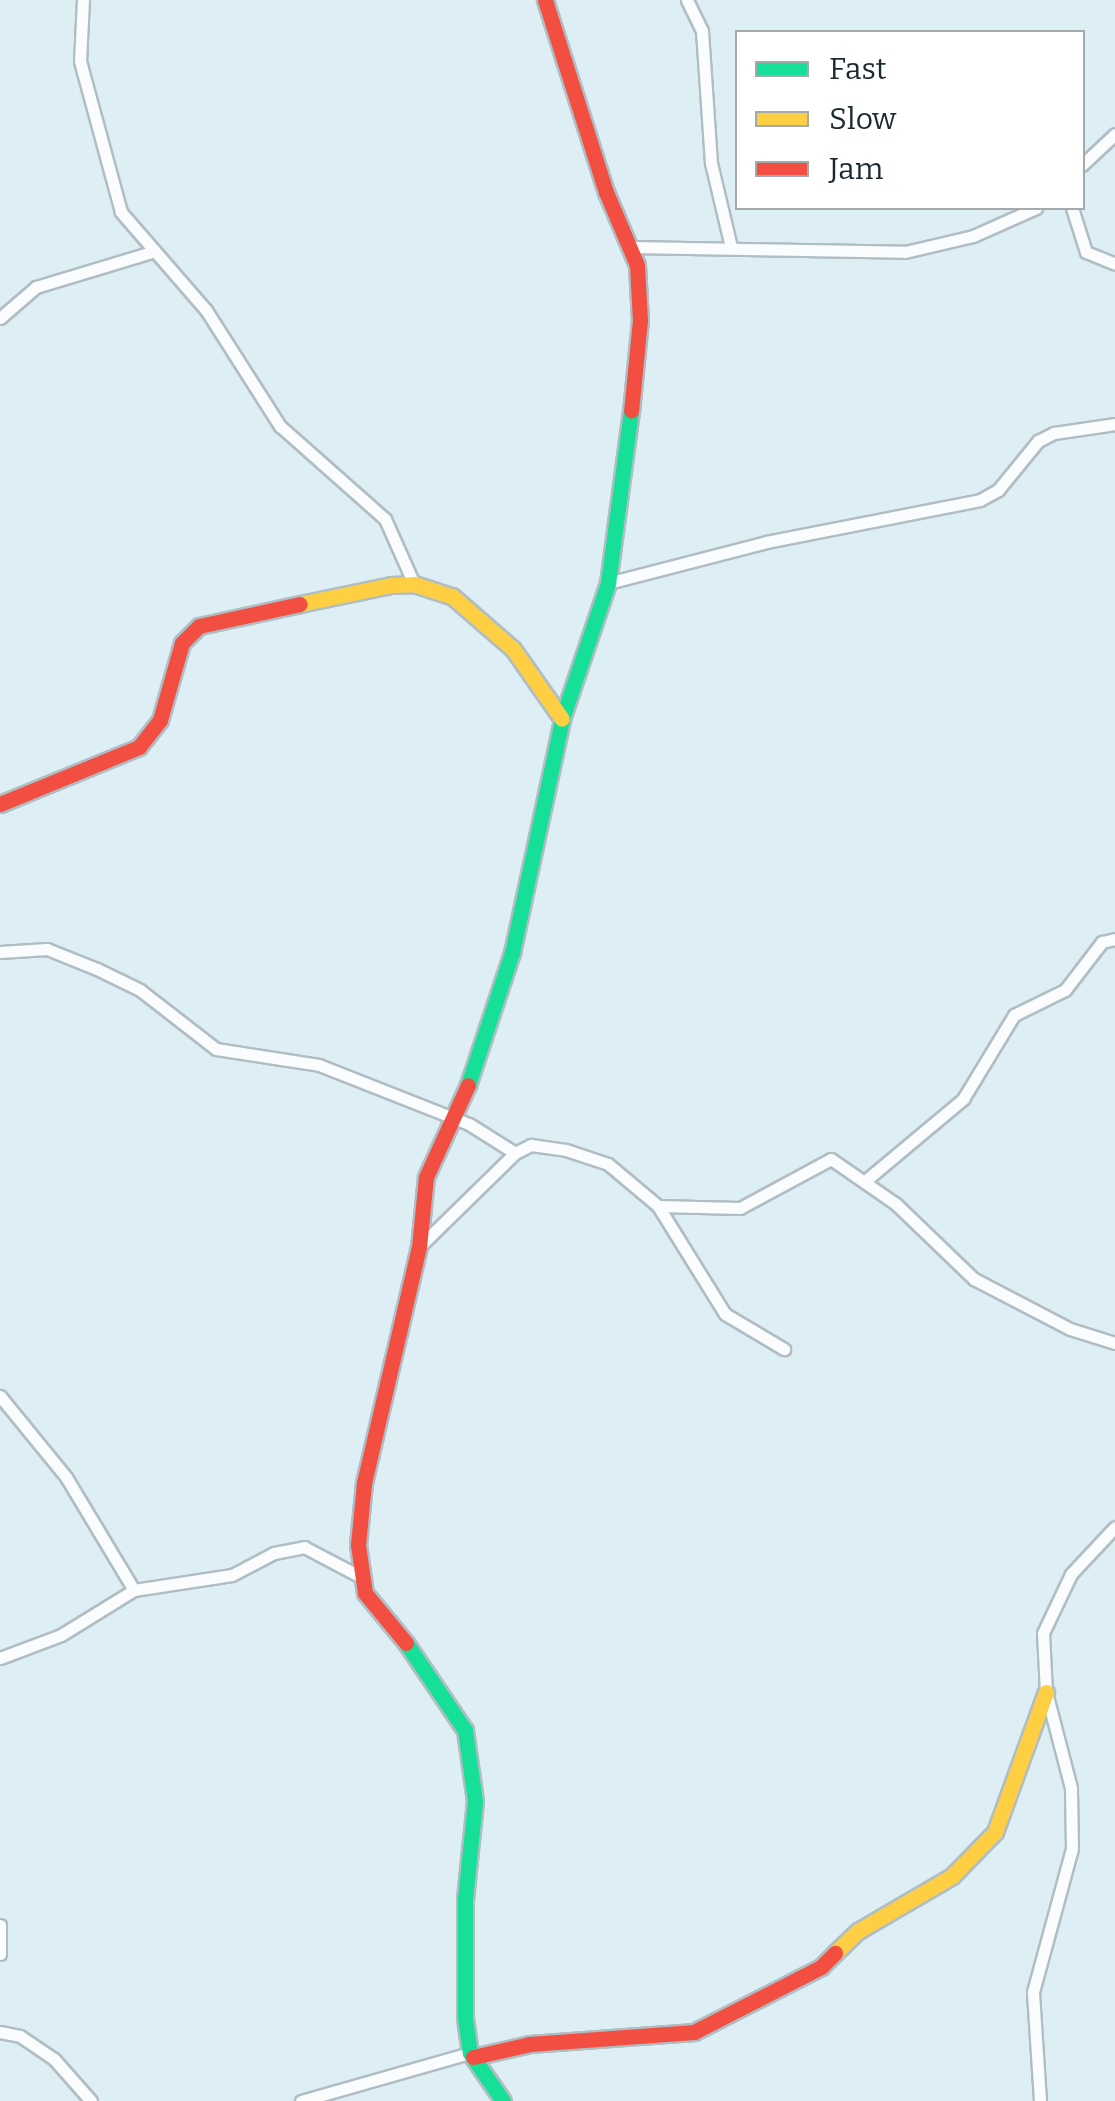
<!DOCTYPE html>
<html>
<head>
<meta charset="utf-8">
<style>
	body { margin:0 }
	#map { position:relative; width:1115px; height:2101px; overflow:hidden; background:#deeef5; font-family:Bitter,serif }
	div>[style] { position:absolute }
	.roads { filter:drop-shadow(2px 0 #b0bec4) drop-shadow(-2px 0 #b0bec4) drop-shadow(0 2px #b0bec4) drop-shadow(0 -2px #b0bec4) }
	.street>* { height:11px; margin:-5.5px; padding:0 5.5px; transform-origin:5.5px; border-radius:5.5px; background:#fafcfe }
	.fast>* { height:15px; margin:-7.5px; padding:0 7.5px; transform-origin:7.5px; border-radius:7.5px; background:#16e098 }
	.slow>* { height:15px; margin:-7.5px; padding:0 7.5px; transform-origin:7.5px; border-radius:7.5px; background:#ffcf43 }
	.jam>* { height:15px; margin:-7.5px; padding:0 7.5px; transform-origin:7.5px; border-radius:7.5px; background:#f24e42 }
	span { translate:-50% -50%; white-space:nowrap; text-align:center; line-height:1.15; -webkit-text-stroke:10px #fff; paint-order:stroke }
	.legend { position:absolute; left:735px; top:30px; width:350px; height:180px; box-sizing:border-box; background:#fff; border:2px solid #a4aaac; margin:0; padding:12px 18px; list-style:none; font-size:30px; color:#1c2a30 }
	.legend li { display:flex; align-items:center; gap:20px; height:50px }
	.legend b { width:50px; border:2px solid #a4aaac }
</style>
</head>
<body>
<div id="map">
	<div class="roads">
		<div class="street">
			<i style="left:83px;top:0;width:61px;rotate:92.8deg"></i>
			<i style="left:80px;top:61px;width:156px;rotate:74.8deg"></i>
			<i style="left:121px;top:212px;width:130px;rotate:49.1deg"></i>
			<i style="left:206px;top:310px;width:138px;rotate:57.5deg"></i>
			<i style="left:280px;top:426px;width:140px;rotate:41.5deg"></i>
			<i style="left:385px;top:519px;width:71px;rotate:66deg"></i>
			<i style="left:687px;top:0;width:34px;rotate:64deg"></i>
			<i style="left:702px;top:31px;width:132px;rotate:86.1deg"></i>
			<i style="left:711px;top:163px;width:86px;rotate:76.6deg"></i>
			<i style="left:1082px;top:165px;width:45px;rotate:-43.2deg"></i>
			<i style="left:1072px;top:208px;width:46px;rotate:72.3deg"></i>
			<i style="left:1086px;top:252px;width:31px;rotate:22deg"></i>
			<i style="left:630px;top:247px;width:275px;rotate:1deg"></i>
			<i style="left:905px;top:252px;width:70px;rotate:-13.2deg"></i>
			<i style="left:973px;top:236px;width:69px;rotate:-24deg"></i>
			<i style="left:0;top:318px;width:48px;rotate:-40.7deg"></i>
			<i style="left:36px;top:287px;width:121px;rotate:-16.8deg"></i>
			<i style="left:608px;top:583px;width:163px;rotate:-14.5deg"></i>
			<i style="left:766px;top:542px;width:218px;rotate:-11.1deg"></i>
			<i style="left:980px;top:500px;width:21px;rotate:-29deg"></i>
			<i style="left:998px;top:490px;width:63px;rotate:-50.8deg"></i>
			<i style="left:1038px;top:441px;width:18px;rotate:-27deg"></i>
			<i style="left:1054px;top:433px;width:62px;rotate:-8.4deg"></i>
			<i style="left:0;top:952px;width:47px;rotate:-3.7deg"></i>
			<i style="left:47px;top:949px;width:54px;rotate:21.8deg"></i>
			<i style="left:97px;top:969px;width:48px;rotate:26deg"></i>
			<i style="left:140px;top:990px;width:96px;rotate:37.8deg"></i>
			<i style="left:216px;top:1049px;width:104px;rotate:8.8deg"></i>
			<i style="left:319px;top:1065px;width:161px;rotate:21.5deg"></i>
			<i style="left:469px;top:1124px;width:54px;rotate:32.2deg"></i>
			<i style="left:865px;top:1181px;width:128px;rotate:-39.9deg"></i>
			<i style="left:963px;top:1099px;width:98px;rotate:-58.7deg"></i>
			<i style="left:1014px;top:1015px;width:57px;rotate:-26.1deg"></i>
			<i style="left:1065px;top:990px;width:61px;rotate:-52.4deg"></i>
			<i style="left:1102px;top:942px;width:13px;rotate:-13deg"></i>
			<i style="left:658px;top:1206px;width:82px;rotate:1.4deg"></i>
			<i style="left:740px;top:1208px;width:103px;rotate:-28.3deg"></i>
			<i style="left:831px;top:1159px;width:79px;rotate:34.7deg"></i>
			<i style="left:896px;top:1204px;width:108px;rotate:43.9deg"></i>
			<i style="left:974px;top:1279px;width:108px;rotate:27.5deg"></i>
			<i style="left:1070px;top:1329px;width:47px;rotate:17.3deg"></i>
			<i style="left:419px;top:1247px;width:134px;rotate:-44.4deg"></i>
			<i style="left:515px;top:1153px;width:18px;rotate:-27deg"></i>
			<i style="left:531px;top:1145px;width:35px;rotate:8deg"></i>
			<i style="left:566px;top:1150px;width:44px;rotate:18.4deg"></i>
			<i style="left:608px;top:1164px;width:65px;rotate:40deg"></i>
			<i style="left:658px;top:1206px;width:127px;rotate:58.2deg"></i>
			<i style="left:725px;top:1314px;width:69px;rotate:30.7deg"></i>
			<i style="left:0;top:1396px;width:104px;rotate:50.8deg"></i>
			<i style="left:66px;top:1477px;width:132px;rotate:59deg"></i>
			<i style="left:134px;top:1590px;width:99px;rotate:-8.7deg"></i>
			<i style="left:232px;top:1575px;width:47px;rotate:-27.6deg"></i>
			<i style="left:274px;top:1553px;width:31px;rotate:-11deg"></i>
			<i style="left:304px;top:1547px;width:60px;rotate:27.8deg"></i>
			<i style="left:0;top:1658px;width:65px;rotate:-20.7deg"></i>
			<i style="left:61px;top:1635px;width:86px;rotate:-31.7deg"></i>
			<i style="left:0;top:1925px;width:29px;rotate:90deg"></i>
			<i style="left:0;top:2032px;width:20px;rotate:11deg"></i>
			<i style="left:20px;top:2036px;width:41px;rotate:34.1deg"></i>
			<i style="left:54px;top:2059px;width:56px;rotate:48.6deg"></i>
			<i style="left:301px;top:2101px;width:176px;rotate:-15.9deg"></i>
			<i style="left:1040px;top:2101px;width:109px;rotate:-93.7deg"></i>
			<i style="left:1033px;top:1992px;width:149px;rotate:-74.8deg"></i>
			<i style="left:1072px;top:1848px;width:60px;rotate:-91deg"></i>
			<i style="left:1071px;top:1788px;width:99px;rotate:-104.6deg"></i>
			<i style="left:1046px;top:1692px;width:59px;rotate:-92.9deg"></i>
			<i style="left:1043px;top:1633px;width:65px;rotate:-64.6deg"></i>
			<i style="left:1071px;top:1574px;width:64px;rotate:-46.9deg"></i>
		</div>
		<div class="fast">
			<i style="left:468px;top:1085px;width:139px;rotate:-71.6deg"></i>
			<i style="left:512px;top:953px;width:239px;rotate:-77.9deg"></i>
			<i style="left:562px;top:719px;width:144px;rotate:-71.3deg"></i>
			<i style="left:608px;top:583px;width:174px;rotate:-82.4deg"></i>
			<i style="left:406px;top:1643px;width:105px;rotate:55.9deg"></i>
			<i style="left:465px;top:1730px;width:72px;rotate:82deg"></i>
			<i style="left:475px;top:1801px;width:99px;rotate:95.8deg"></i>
			<i style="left:465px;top:1899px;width:119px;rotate:90deg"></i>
			<i style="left:465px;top:2018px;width:35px;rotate:82deg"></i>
			<i style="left:470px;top:2053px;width:58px;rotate:55.5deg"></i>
		</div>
		<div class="slow">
			<i style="left:300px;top:604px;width:93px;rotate:-11.8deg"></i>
			<i style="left:391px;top:585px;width:23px;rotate:-2deg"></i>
			<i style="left:414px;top:584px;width:40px;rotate:18deg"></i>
			<i style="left:452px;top:596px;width:81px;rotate:41deg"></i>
			<i style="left:513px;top:649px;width:85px;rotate:55deg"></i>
			<i style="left:835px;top:1953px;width:32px;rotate:-44deg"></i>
			<i style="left:858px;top:1931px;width:109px;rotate:-30.3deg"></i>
			<i style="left:952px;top:1876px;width:62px;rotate:-45.7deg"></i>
			<i style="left:995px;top:1832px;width:149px;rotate:-70deg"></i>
		</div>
		<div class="jam">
			<i style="left:545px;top:0;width:201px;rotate:72.4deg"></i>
			<i style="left:606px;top:192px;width:79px;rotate:67deg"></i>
			<i style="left:637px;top:265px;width:55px;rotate:86.9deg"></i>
			<i style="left:640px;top:320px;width:91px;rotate:95.6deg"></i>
			<i style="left:0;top:804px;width:150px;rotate:-22.3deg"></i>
			<i style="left:139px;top:747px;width:34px;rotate:-52deg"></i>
			<i style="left:160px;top:720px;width:80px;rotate:-74.1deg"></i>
			<i style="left:182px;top:643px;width:24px;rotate:-45deg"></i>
			<i style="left:199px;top:626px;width:103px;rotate:-12.3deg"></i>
			<i style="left:406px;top:1643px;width:65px;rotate:-129.4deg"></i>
			<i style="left:365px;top:1593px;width:49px;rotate:-98.3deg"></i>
			<i style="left:358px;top:1545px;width:62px;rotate:-84.5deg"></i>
			<i style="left:364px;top:1483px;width:242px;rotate:-76.9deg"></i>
			<i style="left:419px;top:1247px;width:70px;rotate:-84.3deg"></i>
			<i style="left:426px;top:1177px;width:101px;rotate:-65.5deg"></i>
			<i style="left:473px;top:2057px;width:58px;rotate:-12.8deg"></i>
			<i style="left:530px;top:2044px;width:164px;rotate:-4.2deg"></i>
			<i style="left:694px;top:2032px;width:143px;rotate:-27.1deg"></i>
			<i style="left:821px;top:1967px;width:20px;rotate:-45deg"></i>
		</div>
	</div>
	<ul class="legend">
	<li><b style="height:12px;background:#16e098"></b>Fast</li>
	<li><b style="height:12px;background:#ffcf43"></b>Slow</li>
	<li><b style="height:12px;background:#f24e42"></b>Jam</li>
	</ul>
</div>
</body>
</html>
